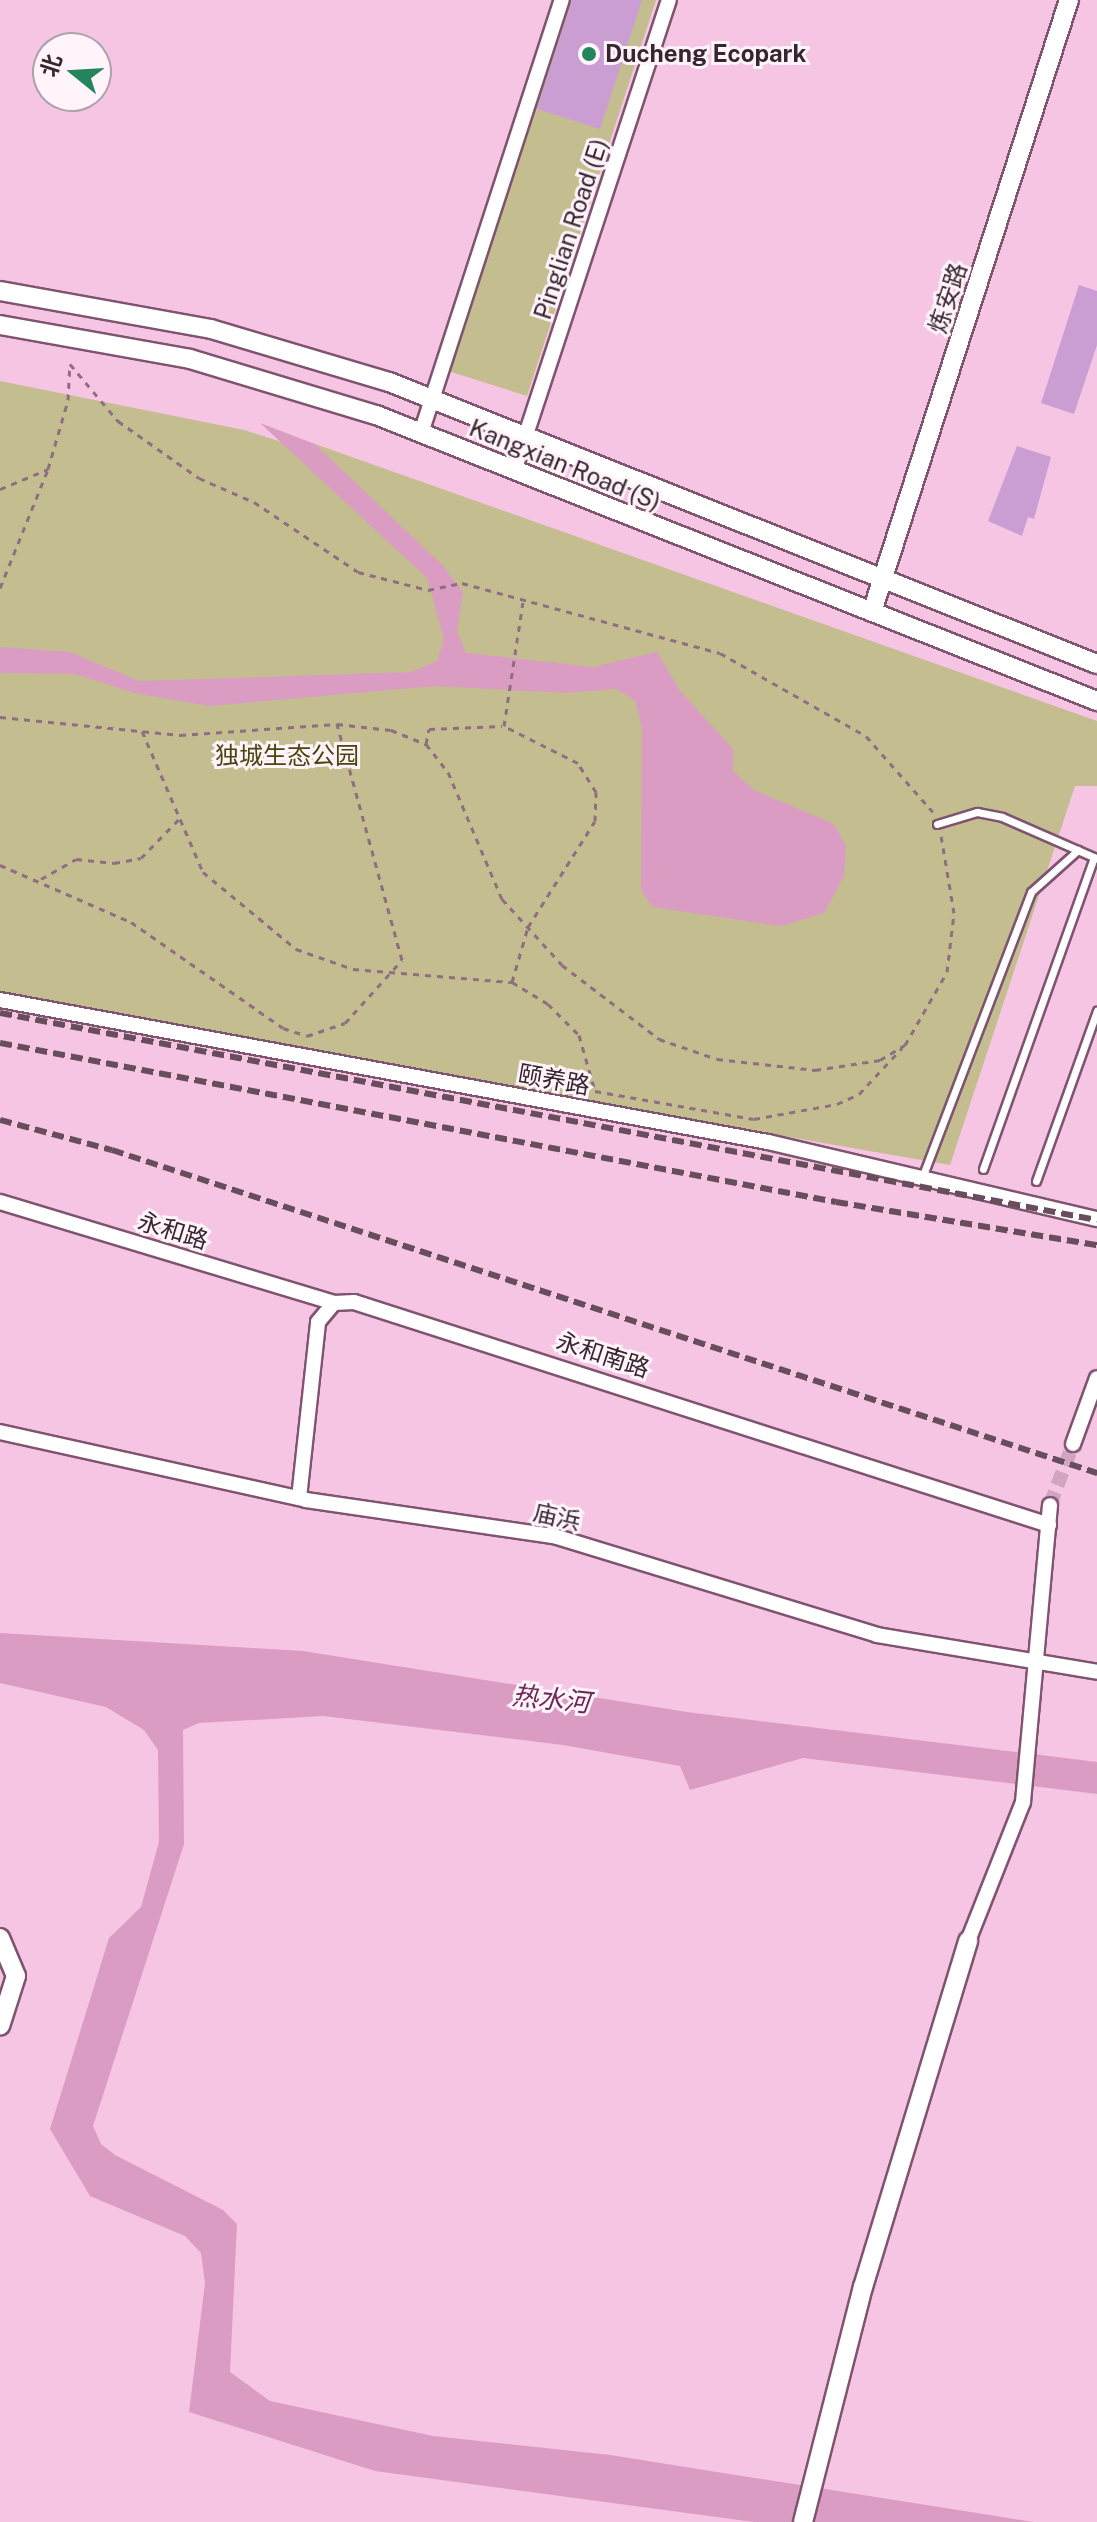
<!DOCTYPE html>
<html>
<head>
<meta charset="utf-8">
<style>
	body { margin:0 }
	#map { position:relative; width:1097px; height:2522px; overflow:hidden; background:#f6c5e3; font-family:"Public Sans","Noto Sans SC",sans-serif }
	div>[style] { position:absolute }
	.green>* { inset:0; background:#c3bd8f }
	.water>* { inset:0; background:#db9cc3 }
	.building>* { inset:0; background:#cb9ed3 }
	.minor-tunnel>* { height:14px; margin-top:-7px; transform-origin:0; background:repeating-linear-gradient(90deg,#d0a5bf 0 14px,transparent 0 21px) }
	.path>* { height:3px; margin-top:-1.5px; transform-origin:0; background:repeating-linear-gradient(90deg,#8f6e82 0 6px,transparent 0 12px) }
	.roads { filter:drop-shadow(2px 0 #7e546e) drop-shadow(-2px 0 #7e546e) drop-shadow(0 2px #7e546e) drop-shadow(0 -2px #7e546e) }
	.service>* { height:7px; margin:-3.5px; padding:0 3.5px; transform-origin:3.5px; border-radius:3.5px; background:#fff }
	.minor>* { height:14px; margin:-7px; padding:0 7px; transform-origin:7px; border-radius:7px; background:#fff }
	.tertiary>* { height:18px; margin:-9px; padding:0 9px; transform-origin:9px; border-radius:9px; background:#fff }
	.rail>* { height:6px; margin-top:-3px; transform-origin:0; background:repeating-linear-gradient(90deg,#684e5d 0 12px,transparent 0 18px) }
	.dots>* { width:22px; height:22px; translate:-50% -50%; box-sizing:border-box; border:4px solid #fef4fa; border-radius:50% }
	span { translate:-50% -50%; white-space:nowrap; text-align:center; line-height:1.15; -webkit-text-stroke:6px #fef4fa; paint-order:stroke }
	.poi-label { font-size:24px; color:#372530; font-weight:700 }
	.left { translate:0 -50%; text-align:left }
	.street-label { font-size:24px; color:#372530 }
	.park-label { font-size:24px; color:#4b440d }
	.water-label { font-size:26px; color:#6e2558; font-style:italic }
	.north { position:absolute; left:32px; top:32px; width:80px; height:80px; box-sizing:border-box; background:#fef4fa; border:2px solid #aea1a9; border-radius:50%; rotate:288deg; font-size:22px; font-weight:700; line-height:32px; text-align:center; color:#372530 }
	.north::after { content:''; display:block; margin:auto; width:28px; height:36px; background:#24855d; clip-path:polygon(50% 0,100% 100%,50% 72%,0 100%) }
</style>
</head>
<body>
<div id="map">
	<div class="green">
		<i style="clip-path:polygon(565px 0,656px 0,527px 396px,445px 370px)"></i>
		<i style="clip-path:polygon(0 381px,244px 430px,326px 456px,315px 444px,1097px 721px,1097px 786px,1075px 786px,950px 1165px,0 999px)"></i>
	</div>
	<div class="water">
		<i style="clip-path:polygon(260px 423px,315px 444px,442px 565px,463px 592px,457px 631px,466px 653px,593px 667px,657px 652px,680px 691px,733px 749px,733px 771px,754px 790px,834px 824px,846px 846px,844px 876px,824px 913px,781px 926px,652px 907px,641px 889px,642px 728px,635px 700px,616px 689px,564px 693px,435px 686px,210px 706px,134px 693px,76px 674px,0 673px,0 647px,70px 652px,139px 681px,411px 672px,437px 661px,444px 639px,427px 578px)"></i>
		<i style="clip-path:polygon(0 1633px,303px 1651px,687px 1712px,1097px 1762px,1097px 1794px,803px 1758px,690px 1790px,680px 1766px,563px 1745px,323px 1716px,199px 1723px,183px 1730px,184px 1844px,93px 2126px,101px 2144px,115px 2155px,223px 2210px,237px 2224px,230px 2372px,270px 2401px,433px 2436px,610px 2455px,1033px 2522px,754px 2522px,375px 2471px,189px 2412px,205px 2283px,201px 2253px,185px 2236px,90px 2196px,50px 2129px,109px 1938px,141px 1907px,159px 1842px,158px 1750px,144px 1730px,106px 1707px,0 1683px)"></i>
	</div>
	<div class="building">
		<i style="clip-path:polygon(572px 0,642px 0,600px 129px,537px 109px)"></i>
		<i style="clip-path:polygon(1079px 285px,1097px 291px,1097px 345px,1074px 414px,1041px 403px)"></i>
		<i style="clip-path:polygon(1017px 446px,1051px 457px,1034px 519px,1028px 517px,1022px 536px,988px 521px)"></i>
	</div>
	<div class="minor-tunnel">
		<i style="left:1050px;top:1505px;width:65px;rotate:-69.3deg"></i>
	</div>
	<div class="path">
		<i style="left:70px;top:364px;width:75px;rotate:49.9deg"></i>
		<i style="left:118px;top:421px;width:99px;rotate:35.1deg"></i>
		<i style="left:199px;top:478px;width:60px;rotate:23.6deg"></i>
		<i style="left:254px;top:502px;width:125px;rotate:33.9deg"></i>
		<i style="left:358px;top:572px;width:72px;rotate:14.4deg"></i>
		<i style="left:428px;top:590px;width:35px;rotate:-12deg"></i>
		<i style="left:462px;top:583px;width:267px;rotate:15.2deg"></i>
		<i style="left:720px;top:653px;width:168px;rotate:29.6deg"></i>
		<i style="left:866px;top:736px;width:101px;rotate:48.6deg"></i>
		<i style="left:0;top:489px;width:52px;rotate:-22.6deg"></i>
		<i style="left:0;top:588px;width:128px;rotate:-68deg"></i>
		<i style="left:48px;top:469px;width:72px;rotate:-73.8deg"></i>
		<i style="left:68px;top:400px;width:36px;rotate:-87deg"></i>
		<i style="left:0;top:717px;width:181px;rotate:5.7deg"></i>
		<i style="left:180px;top:735px;width:157px;rotate:-4deg"></i>
		<i style="left:337px;top:724px;width:54px;rotate:6.3deg"></i>
		<i style="left:391px;top:730px;width:38px;rotate:22deg"></i>
		<i style="left:426px;top:744px;width:36px;rotate:52deg"></i>
		<i style="left:448px;top:772px;width:138px;rotate:67deg"></i>
		<i style="left:502px;top:899px;width:89px;rotate:47.7deg"></i>
		<i style="left:562px;top:965px;width:122px;rotate:37.3deg"></i>
		<i style="left:659px;top:1039px;width:61px;rotate:19deg"></i>
		<i style="left:717px;top:1059px;width:99px;rotate:6.4deg"></i>
		<i style="left:815px;top:1070px;width:66px;rotate:-8.7deg"></i>
		<i style="left:880px;top:1060px;width:29px;rotate:-31deg"></i>
		<i style="left:905px;top:1045px;width:84px;rotate:-60.1deg"></i>
		<i style="left:947px;top:972px;width:59px;rotate:-83.2deg"></i>
		<i style="left:954px;top:913px;width:79px;rotate:-99.5deg"></i>
		<i style="left:142px;top:731px;width:154px;rotate:66.6deg"></i>
		<i style="left:203px;top:872px;width:121px;rotate:39.6deg"></i>
		<i style="left:296px;top:949px;width:60px;rotate:19.3deg"></i>
		<i style="left:353px;top:969px;width:160px;rotate:4.7deg"></i>
		<i style="left:512px;top:982px;width:42px;rotate:31.4deg"></i>
		<i style="left:548px;top:1004px;width:44px;rotate:45deg"></i>
		<i style="left:579px;top:1035px;width:58px;rotate:74.1deg"></i>
		<i style="left:595px;top:1091px;width:161px;rotate:10deg"></i>
		<i style="left:754px;top:1119px;width:84px;rotate:-10.2deg"></i>
		<i style="left:837px;top:1104px;width:24px;rotate:-24deg"></i>
		<i style="left:859px;top:1094px;width:63px;rotate:-46.9deg"></i>
		<i style="left:426px;top:744px;width:15px;rotate:-79deg"></i>
		<i style="left:429px;top:729px;width:73px;rotate:-2.4deg"></i>
		<i style="left:0;top:865px;width:143px;rotate:23.5deg"></i>
		<i style="left:131px;top:922px;width:185px;rotate:34.9deg"></i>
		<i style="left:283px;top:1028px;width:25px;rotate:18deg"></i>
		<i style="left:307px;top:1036px;width:40px;rotate:-18.9deg"></i>
		<i style="left:345px;top:1023px;width:85px;rotate:-47.9deg"></i>
		<i style="left:402px;top:960px;width:245px;rotate:-105.4deg"></i>
		<i style="left:41px;top:879px;width:40px;rotate:-29.7deg"></i>
		<i style="left:76px;top:859px;width:38px;rotate:6deg"></i>
		<i style="left:114px;top:863px;width:27px;rotate:-10deg"></i>
		<i style="left:141px;top:858px;width:54px;rotate:-45.7deg"></i>
		<i style="left:512px;top:982px;width:57px;rotate:-73.8deg"></i>
		<i style="left:528px;top:927px;width:125px;rotate:-57.7deg"></i>
		<i style="left:595px;top:821px;width:29px;rotate:-88deg"></i>
		<i style="left:596px;top:792px;width:34px;rotate:-122deg"></i>
		<i style="left:578px;top:763px;width:83px;rotate:-153.4deg"></i>
		<i style="left:504px;top:726px;width:125px;rotate:-81.3deg"></i>
	</div>
	<div class="roads">
		<div class="service">
			<i style="left:937px;top:824px;width:42px;rotate:-16.7deg"></i>
			<i style="left:977px;top:812px;width:25px;rotate:11deg"></i>
			<i style="left:1002px;top:817px;width:103px;rotate:23.6deg"></i>
			<i style="left:983px;top:1169px;width:331px;rotate:-70.4deg"></i>
			<i style="left:923px;top:1175px;width:303px;rotate:-69.1deg"></i>
			<i style="left:1031px;top:892px;width:63px;rotate:-41.8deg"></i>
			<i style="left:1036px;top:1181px;width:181px;rotate:-70.3deg"></i>
		</div>
		<div class="minor">
			<i style="left:421px;top:433px;width:455px;rotate:-72deg"></i>
			<i style="left:514px;top:471px;width:496px;rotate:-71.8deg"></i>
			<i style="left:0;top:1000px;width:781px;rotate:10.48deg"></i>
			<i style="left:768px;top:1142px;width:338px;rotate:13.2deg"></i>
			<i style="left:0;top:1202px;width:349px;rotate:16.8deg"></i>
			<i style="left:0;top:1432px;width:313px;rotate:12.5deg"></i>
			<i style="left:306px;top:1500px;width:251px;rotate:8.3deg"></i>
			<i style="left:554px;top:1536px;width:338px;rotate:17deg"></i>
			<i style="left:877px;top:1635px;width:223px;rotate:9.5deg"></i>
			<i style="left:1073px;top:1444px;width:70px;rotate:-70deg"></i>
			<i style="left:299px;top:1498px;width:177px;rotate:-83.8deg"></i>
			<i style="left:318px;top:1322px;width:25px;rotate:-50deg"></i>
			<i style="left:334px;top:1303px;width:20px;rotate:-3deg"></i>
			<i style="left:354px;top:1302px;width:730px;rotate:17.79deg"></i>
			<i style="left:968px;top:1941px;width:149px;rotate:-68.4deg"></i>
			<i style="left:1023px;top:1802px;width:298px;rotate:-84.8deg"></i>
		</div>
		<div class="tertiary">
			<i style="left:0;top:291px;width:214px;rotate:10.2deg"></i>
			<i style="left:211px;top:329px;width:186px;rotate:16.6deg"></i>
			<i style="left:389px;top:382px;width:762px;rotate:21.72deg"></i>
			<i style="left:0;top:325px;width:193px;rotate:10.1deg"></i>
			<i style="left:190px;top:359px;width:194px;rotate:16.8deg"></i>
			<i style="left:376px;top:415px;width:776px;rotate:21.64deg"></i>
			<i style="left:872px;top:612px;width:643px;rotate:-72.16deg"></i>
			<i style="left:0;top:1938px;width:41px;rotate:67.2deg"></i>
			<i style="left:16px;top:1976px;width:52px;rotate:107.7deg"></i>
			<i style="left:803px;top:2522px;width:243px;rotate:-75.7deg"></i>
			<i style="left:863px;top:2287px;width:362px;rotate:-73.1deg"></i>
		</div>
	</div>
	<div class="rail">
		<i style="left:0;top:1013px;width:1116px;rotate:10.69deg"></i>
		<i style="left:0;top:1043px;width:851px;rotate:10.77deg"></i>
		<i style="left:836px;top:1202px;width:265px;rotate:9.4deg"></i>
		<i style="left:0;top:1120px;width:116px;rotate:15deg"></i>
		<i style="left:112px;top:1150px;width:1037px;rotate:18.16deg"></i>
	</div>
	<div class="dots">
		<i style="left:589px;top:54px;background:#24855d"></i>
	</div>
	<div class="poi-label">
		<span class="left" style="left:605px;top:54px">Ducheng Ecopark</span>
	</div>
	<div class="street-label">
		<span style="left:571px;top:229px;rotate:-72deg">Pinglian Road (E)</span>
		<span style="left:948px;top:298px;rotate:-72deg">炼安路</span>
		<span style="left:565px;top:465px;rotate:22deg">Kangxian Road (S)</span>
		<span style="left:554px;top:1080px;rotate:10deg">颐养路</span>
		<span style="left:173px;top:1231px;rotate:17deg">永和路</span>
		<span style="left:603px;top:1355px;rotate:18deg">永和南路</span>
		<span style="left:557px;top:1517px;rotate:13deg">庙浜</span>
	</div>
	<div class="park-label">
		<span style="left:287px;top:756px">独城生态公园</span>
	</div>
	<div class="water-label">
		<span style="left:551px;top:1699px;rotate:6deg">热水河</span>
	</div>
	<div class="north">北</div>
</div>
</body>
</html>
